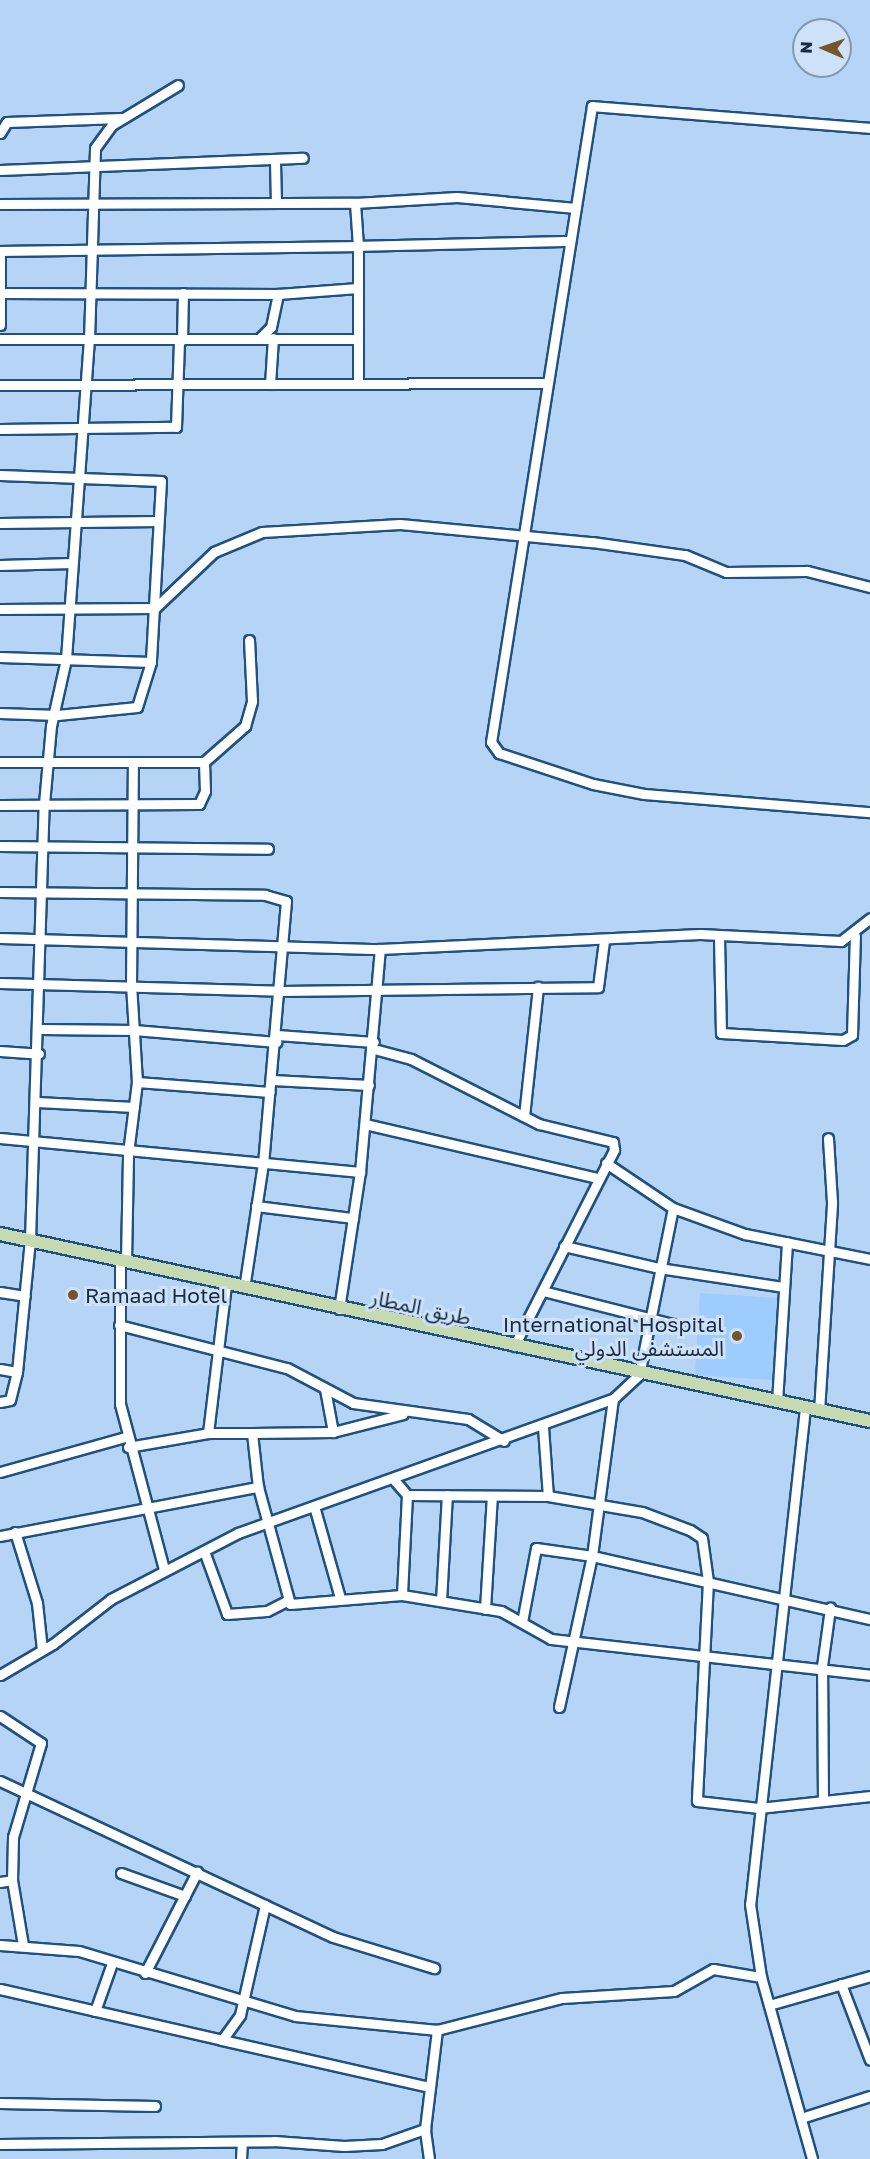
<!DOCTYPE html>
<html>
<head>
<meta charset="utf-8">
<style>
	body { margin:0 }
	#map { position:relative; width:870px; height:2159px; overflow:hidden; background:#b6d5f6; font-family:"Golos Text","Noto Sans Arabic",sans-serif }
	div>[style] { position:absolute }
	.built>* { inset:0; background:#9eccfc }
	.roads { filter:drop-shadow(2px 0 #205180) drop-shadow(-2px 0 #205180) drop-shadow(0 2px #205180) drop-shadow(0 -2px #205180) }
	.minor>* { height:9px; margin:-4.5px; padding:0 4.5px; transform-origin:4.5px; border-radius:4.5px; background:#fff }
	.major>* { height:12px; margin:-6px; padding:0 6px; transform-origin:6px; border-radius:6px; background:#c6dab2 }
	.dots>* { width:16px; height:16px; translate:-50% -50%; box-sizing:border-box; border:3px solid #cde1f8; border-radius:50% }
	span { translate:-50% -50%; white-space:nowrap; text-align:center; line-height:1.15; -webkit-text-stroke:6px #cde1f8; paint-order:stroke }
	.poi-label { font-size:21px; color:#172c41 }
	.left { translate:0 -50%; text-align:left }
	.right { translate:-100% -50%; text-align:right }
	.street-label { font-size:21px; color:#172c41 }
	.north { position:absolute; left:792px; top:18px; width:60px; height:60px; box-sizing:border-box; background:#cde1f8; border:2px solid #8499af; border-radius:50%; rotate:272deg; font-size:16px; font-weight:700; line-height:24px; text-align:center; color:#172c41 }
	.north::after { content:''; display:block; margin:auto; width:21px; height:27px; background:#77552c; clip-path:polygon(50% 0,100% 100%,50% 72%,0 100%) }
</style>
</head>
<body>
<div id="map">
	<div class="built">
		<i style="clip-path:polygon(700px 1293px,779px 1298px,773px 1380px,695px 1375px)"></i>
	</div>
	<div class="roads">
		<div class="minor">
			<i style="left:870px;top:128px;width:279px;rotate:-175.5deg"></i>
			<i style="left:592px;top:106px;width:644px;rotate:99.02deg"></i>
			<i style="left:491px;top:742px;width:14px;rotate:54deg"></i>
			<i style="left:499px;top:753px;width:99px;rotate:18.3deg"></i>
			<i style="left:593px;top:784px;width:52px;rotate:11.1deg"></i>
			<i style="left:644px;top:794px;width:227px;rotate:4.6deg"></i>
			<i style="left:0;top:133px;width:13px;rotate:-58deg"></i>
			<i style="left:7px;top:122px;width:114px;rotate:-2deg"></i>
			<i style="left:275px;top:162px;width:41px;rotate:88.6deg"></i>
			<i style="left:0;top:170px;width:303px;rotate:-2.3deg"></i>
			<i style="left:355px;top:203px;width:102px;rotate:-3.4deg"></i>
			<i style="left:457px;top:197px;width:119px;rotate:5.3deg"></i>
			<i style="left:0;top:204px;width:355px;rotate:-0.2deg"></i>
			<i style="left:355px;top:203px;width:43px;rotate:86deg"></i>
			<i style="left:358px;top:246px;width:358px;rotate:179.2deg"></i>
			<i style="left:0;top:252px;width:73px;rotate:90deg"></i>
			<i style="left:0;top:293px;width:278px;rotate:0.2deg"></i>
			<i style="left:0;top:339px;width:259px"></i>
			<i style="left:259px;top:339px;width:17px;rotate:-45deg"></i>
			<i style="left:271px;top:327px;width:34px;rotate:-78deg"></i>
			<i style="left:278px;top:294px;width:80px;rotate:-4.3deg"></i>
			<i style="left:261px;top:339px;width:96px"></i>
			<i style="left:182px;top:340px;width:47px;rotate:-88.8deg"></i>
			<i style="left:270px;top:384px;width:46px;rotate:-86.3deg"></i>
			<i style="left:358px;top:384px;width:138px;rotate:-90deg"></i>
			<i style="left:358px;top:246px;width:212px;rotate:-1.4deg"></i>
			<i style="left:0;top:385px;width:546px;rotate:-0.21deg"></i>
			<i style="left:0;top:429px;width:176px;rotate:-0.7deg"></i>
			<i style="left:176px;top:427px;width:86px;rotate:-88deg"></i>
			<i style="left:0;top:475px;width:161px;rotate:2.1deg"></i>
			<i style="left:161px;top:481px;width:181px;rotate:93.2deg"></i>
			<i style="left:151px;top:662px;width:47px;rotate:107.3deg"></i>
			<i style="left:137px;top:707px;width:80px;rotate:174.3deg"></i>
			<i style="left:57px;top:715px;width:57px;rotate:-178deg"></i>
			<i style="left:0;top:523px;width:158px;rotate:-0.7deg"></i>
			<i style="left:0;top:565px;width:72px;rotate:-1.6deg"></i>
			<i style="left:0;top:609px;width:155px;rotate:-0.4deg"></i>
			<i style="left:155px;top:608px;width:81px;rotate:-43.5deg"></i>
			<i style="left:214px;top:552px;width:52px;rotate:-22.6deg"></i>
			<i style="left:262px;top:532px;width:138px;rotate:-3.3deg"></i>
			<i style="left:400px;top:524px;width:193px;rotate:5.4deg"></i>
			<i style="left:592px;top:542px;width:94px;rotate:8deg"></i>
			<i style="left:685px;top:555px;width:44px;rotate:22.5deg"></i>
			<i style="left:726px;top:572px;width:81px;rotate:-0.7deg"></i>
			<i style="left:807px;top:571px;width:65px;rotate:14.3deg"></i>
			<i style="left:0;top:657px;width:151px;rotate:1.9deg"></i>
			<i style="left:0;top:762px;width:204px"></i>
			<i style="left:204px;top:762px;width:55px;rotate:-41.3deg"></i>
			<i style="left:245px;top:726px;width:26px;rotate:-74deg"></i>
			<i style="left:252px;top:701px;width:61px;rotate:-92.8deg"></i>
			<i style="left:0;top:805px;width:199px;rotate:-0.3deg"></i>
			<i style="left:199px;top:804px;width:14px;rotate:-65deg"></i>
			<i style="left:205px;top:791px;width:29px;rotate:-92deg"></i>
			<i style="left:0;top:846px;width:268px;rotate:0.6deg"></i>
			<i style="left:0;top:892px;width:265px;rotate:0.6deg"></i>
			<i style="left:265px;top:895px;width:22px;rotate:16deg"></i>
			<i style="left:286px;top:901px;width:263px;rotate:95deg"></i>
			<i style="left:263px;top:1163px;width:126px;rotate:98.6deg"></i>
			<i style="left:719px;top:937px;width:96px;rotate:88.8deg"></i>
			<i style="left:721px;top:1033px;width:122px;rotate:3.3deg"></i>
			<i style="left:843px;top:1040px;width:10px;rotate:-29deg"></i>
			<i style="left:852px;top:1035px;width:99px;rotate:-88.3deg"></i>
			<i style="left:0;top:938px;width:380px;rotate:1.7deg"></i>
			<i style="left:380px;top:949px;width:320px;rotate:-2.7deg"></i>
			<i style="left:700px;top:934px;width:141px;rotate:2.8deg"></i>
			<i style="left:841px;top:941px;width:37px;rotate:-38deg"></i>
			<i style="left:0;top:983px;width:281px;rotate:1.6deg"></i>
			<i style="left:281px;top:991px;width:317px;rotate:-0.7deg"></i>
			<i style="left:598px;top:987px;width:46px;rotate:-82.6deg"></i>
			<i style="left:41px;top:1029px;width:93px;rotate:0.6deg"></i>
			<i style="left:134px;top:1030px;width:143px;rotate:4.8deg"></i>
			<i style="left:277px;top:1035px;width:97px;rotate:4.1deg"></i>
			<i style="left:374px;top:1049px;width:38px;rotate:15deg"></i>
			<i style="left:411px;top:1059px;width:144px;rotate:26.9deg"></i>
			<i style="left:539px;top:1124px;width:76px;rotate:13.7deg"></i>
			<i style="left:613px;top:1142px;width:8px;rotate:83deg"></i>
			<i style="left:614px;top:1150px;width:220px;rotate:117deg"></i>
			<i style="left:0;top:1051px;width:39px;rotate:4deg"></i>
			<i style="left:272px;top:1080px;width:97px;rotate:3deg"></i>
			<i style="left:137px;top:1082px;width:133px;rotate:4.3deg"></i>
			<i style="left:37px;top:1102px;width:97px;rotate:3deg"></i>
			<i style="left:524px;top:1116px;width:130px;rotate:-83.8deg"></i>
			<i style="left:365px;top:1124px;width:238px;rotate:13.1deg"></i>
			<i style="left:0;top:1138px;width:362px;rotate:5.4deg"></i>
			<i style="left:606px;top:1163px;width:81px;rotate:33.9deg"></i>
			<i style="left:673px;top:1208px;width:77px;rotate:19.9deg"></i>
			<i style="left:745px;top:1234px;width:127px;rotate:11.3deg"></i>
			<i style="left:256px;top:1206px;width:98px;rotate:7.1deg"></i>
			<i style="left:564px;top:1246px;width:98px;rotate:13deg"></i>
			<i style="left:659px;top:1268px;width:125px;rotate:8.7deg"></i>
			<i style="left:120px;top:1260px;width:144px;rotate:90deg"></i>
			<i style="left:120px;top:1404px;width:171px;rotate:75.1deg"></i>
			<i style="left:126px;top:1261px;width:108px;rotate:-88.9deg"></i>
			<i style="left:128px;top:1153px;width:72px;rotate:-82.8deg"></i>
			<i style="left:137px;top:1082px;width:97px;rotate:-93.5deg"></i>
			<i style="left:131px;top:985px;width:223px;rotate:-89.5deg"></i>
			<i style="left:543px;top:1291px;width:141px;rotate:14.3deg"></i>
			<i style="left:0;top:1292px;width:25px;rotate:9deg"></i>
			<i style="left:339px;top:1309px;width:139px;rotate:-81.3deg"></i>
			<i style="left:360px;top:1172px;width:224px;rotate:-84.9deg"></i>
			<i style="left:119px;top:1325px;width:173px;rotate:14.4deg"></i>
			<i style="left:287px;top:1368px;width:75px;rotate:27.9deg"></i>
			<i style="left:353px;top:1403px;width:116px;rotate:7.9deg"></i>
			<i style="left:468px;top:1419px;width:42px;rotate:31.4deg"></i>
			<i style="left:0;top:1369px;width:17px;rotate:10deg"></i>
			<i style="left:325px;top:1389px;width:44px;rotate:79.5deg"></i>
			<i style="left:0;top:1402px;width:10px;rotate:-11deg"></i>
			<i style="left:10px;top:1400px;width:29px;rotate:-76deg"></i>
			<i style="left:17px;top:1372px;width:133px;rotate:-84.4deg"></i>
			<i style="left:30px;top:1240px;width:436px;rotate:-88.2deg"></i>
			<i style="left:44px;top:804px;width:78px;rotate:-84.9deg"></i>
			<i style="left:51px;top:726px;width:69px;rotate:-77.4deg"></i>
			<i style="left:66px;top:659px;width:320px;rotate:-85.9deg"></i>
			<i style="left:89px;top:340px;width:192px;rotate:-88.2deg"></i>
			<i style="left:95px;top:148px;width:29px;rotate:-54deg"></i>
			<i style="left:112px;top:125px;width:77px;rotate:-31.2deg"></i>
			<i style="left:777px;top:1402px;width:160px;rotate:-86.4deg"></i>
			<i style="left:805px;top:1408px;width:499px;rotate:96.3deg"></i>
			<i style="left:750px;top:1904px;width:74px;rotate:81.4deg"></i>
			<i style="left:761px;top:1977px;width:189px;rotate:74.3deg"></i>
			<i style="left:819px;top:1411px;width:209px;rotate:-86.4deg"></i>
			<i style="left:832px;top:1202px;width:64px;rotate:-93.6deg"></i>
			<i style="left:543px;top:1427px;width:69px;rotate:85.9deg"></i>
			<i style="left:208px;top:1433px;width:149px;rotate:-83.1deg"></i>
			<i style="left:252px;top:1433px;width:81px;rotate:-0.7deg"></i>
			<i style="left:333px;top:1432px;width:72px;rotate:-14.4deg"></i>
			<i style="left:128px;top:1447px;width:81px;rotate:-9.9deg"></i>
			<i style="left:208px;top:1433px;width:44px"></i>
			<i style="left:252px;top:1433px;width:54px;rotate:83.7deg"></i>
			<i style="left:258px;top:1487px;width:121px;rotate:74.7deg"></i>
			<i style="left:290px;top:1604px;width:112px;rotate:-4.6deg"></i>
			<i style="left:402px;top:1595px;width:100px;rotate:9.2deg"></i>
			<i style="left:501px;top:1611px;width:57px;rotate:29.2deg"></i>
			<i style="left:551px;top:1639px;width:321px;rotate:6.4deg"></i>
			<i style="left:0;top:1472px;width:130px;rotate:-15.6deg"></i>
			<i style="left:395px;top:1481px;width:18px;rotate:49deg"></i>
			<i style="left:407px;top:1495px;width:100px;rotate:92.9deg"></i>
			<i style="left:407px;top:1495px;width:141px;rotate:0.4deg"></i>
			<i style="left:548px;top:1496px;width:95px;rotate:9.7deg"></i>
			<i style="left:642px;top:1512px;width:51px;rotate:20.6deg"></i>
			<i style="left:690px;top:1530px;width:14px;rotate:34deg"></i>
			<i style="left:702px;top:1538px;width:43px;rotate:82.1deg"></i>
			<i style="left:708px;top:1581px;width:220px;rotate:92.9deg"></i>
			<i style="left:697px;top:1801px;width:62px;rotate:6.4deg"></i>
			<i style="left:759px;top:1808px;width:112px;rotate:-6.2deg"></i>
			<i style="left:314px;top:1506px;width:96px;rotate:74.2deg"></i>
			<i style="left:15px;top:1532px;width:74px;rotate:72.8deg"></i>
			<i style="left:37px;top:1603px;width:47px;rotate:83.9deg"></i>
			<i style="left:0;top:1536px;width:263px;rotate:-10.8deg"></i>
			<i style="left:204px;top:1551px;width:67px;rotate:69.9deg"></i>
			<i style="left:227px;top:1614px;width:40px;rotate:-4.3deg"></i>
			<i style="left:267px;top:1611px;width:22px;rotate:-27deg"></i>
			<i style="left:441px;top:1601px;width:106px;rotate:-86.8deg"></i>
			<i style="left:485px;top:1609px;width:113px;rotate:-86.5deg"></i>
			<i style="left:522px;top:1622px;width:75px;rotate:-79.3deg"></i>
			<i style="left:536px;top:1548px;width:57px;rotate:8.1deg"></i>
			<i style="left:592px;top:1556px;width:285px;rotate:12.8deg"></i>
			<i style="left:0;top:1675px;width:61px;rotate:-30.3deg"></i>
			<i style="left:53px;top:1644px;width:73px;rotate:-37.8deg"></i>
			<i style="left:111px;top:1599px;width:143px;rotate:-27.5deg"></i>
			<i style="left:238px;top:1533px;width:398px;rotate:-19.7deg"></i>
			<i style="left:613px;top:1399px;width:35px;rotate:-43deg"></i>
			<i style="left:639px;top:1375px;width:170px;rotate:-78.5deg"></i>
			<i style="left:559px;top:1707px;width:155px;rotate:-77.7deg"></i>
			<i style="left:592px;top:1556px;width:158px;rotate:-82.4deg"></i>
			<i style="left:0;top:1716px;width:49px;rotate:33.4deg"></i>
			<i style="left:41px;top:1743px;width:98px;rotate:106.6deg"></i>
			<i style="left:13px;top:1837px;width:43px;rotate:91.3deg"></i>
			<i style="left:12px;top:1880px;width:66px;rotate:80.4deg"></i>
			<i style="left:0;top:1781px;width:368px;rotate:25.1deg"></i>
			<i style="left:333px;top:1937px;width:106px;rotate:17.1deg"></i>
			<i style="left:823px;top:1801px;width:135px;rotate:-90.4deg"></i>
			<i style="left:822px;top:1666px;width:59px;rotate:-82.1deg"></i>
			<i style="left:121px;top:1873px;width:68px;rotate:19.8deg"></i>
			<i style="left:0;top:1882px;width:12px;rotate:-9deg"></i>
			<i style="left:0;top:1945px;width:79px;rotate:4.3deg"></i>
			<i style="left:79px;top:1951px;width:226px;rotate:16.7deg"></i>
			<i style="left:295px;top:2016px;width:143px;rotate:5.6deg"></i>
			<i style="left:437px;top:2030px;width:129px;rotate:-14.4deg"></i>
			<i style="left:562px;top:1998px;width:112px;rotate:-3.6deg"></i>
			<i style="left:674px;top:1991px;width:45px;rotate:-29.4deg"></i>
			<i style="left:713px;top:1969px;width:49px;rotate:9.5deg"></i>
			<i style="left:145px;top:1973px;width:114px;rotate:-62.8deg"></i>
			<i style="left:841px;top:1984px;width:81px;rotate:69.1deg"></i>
			<i style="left:0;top:1989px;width:228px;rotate:12.9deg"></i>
			<i style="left:222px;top:2040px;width:31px;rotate:-54deg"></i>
			<i style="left:240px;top:2015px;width:113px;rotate:-77.2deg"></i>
			<i style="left:769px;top:2005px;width:105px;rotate:-16deg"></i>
			<i style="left:95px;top:2011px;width:51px;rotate:-70.5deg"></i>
			<i style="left:222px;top:2040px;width:212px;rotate:12.8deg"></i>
			<i style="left:0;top:2103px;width:155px;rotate:1.1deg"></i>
			<i style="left:801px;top:2118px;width:72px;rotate:-17.7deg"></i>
			<i style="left:0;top:2144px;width:274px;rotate:-0.6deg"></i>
			<i style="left:274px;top:2141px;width:70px;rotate:4.1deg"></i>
			<i style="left:344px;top:2146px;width:38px;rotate:-3deg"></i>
			<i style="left:382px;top:2144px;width:46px;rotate:-19.2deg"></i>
			<i style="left:241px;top:2159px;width:17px;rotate:-87deg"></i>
			<i style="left:429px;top:2159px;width:30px;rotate:-98deg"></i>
			<i style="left:425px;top:2129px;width:100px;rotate:-83.1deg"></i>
		</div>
		<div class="major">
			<i style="left:0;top:1234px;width:890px;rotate:12.13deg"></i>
		</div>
	</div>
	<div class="dots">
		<i style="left:73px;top:1295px;background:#77552c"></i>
		<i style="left:737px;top:1336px;background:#77552c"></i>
	</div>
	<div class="poi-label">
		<span class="left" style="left:85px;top:1295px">Ramaad Hotel</span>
		<span class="right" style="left:724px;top:1336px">International Hospital<br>المستشفى الدولي</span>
	</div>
	<div class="street-label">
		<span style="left:421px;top:1307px;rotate:12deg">طريق المطار</span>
	</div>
	<div class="north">N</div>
</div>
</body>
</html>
